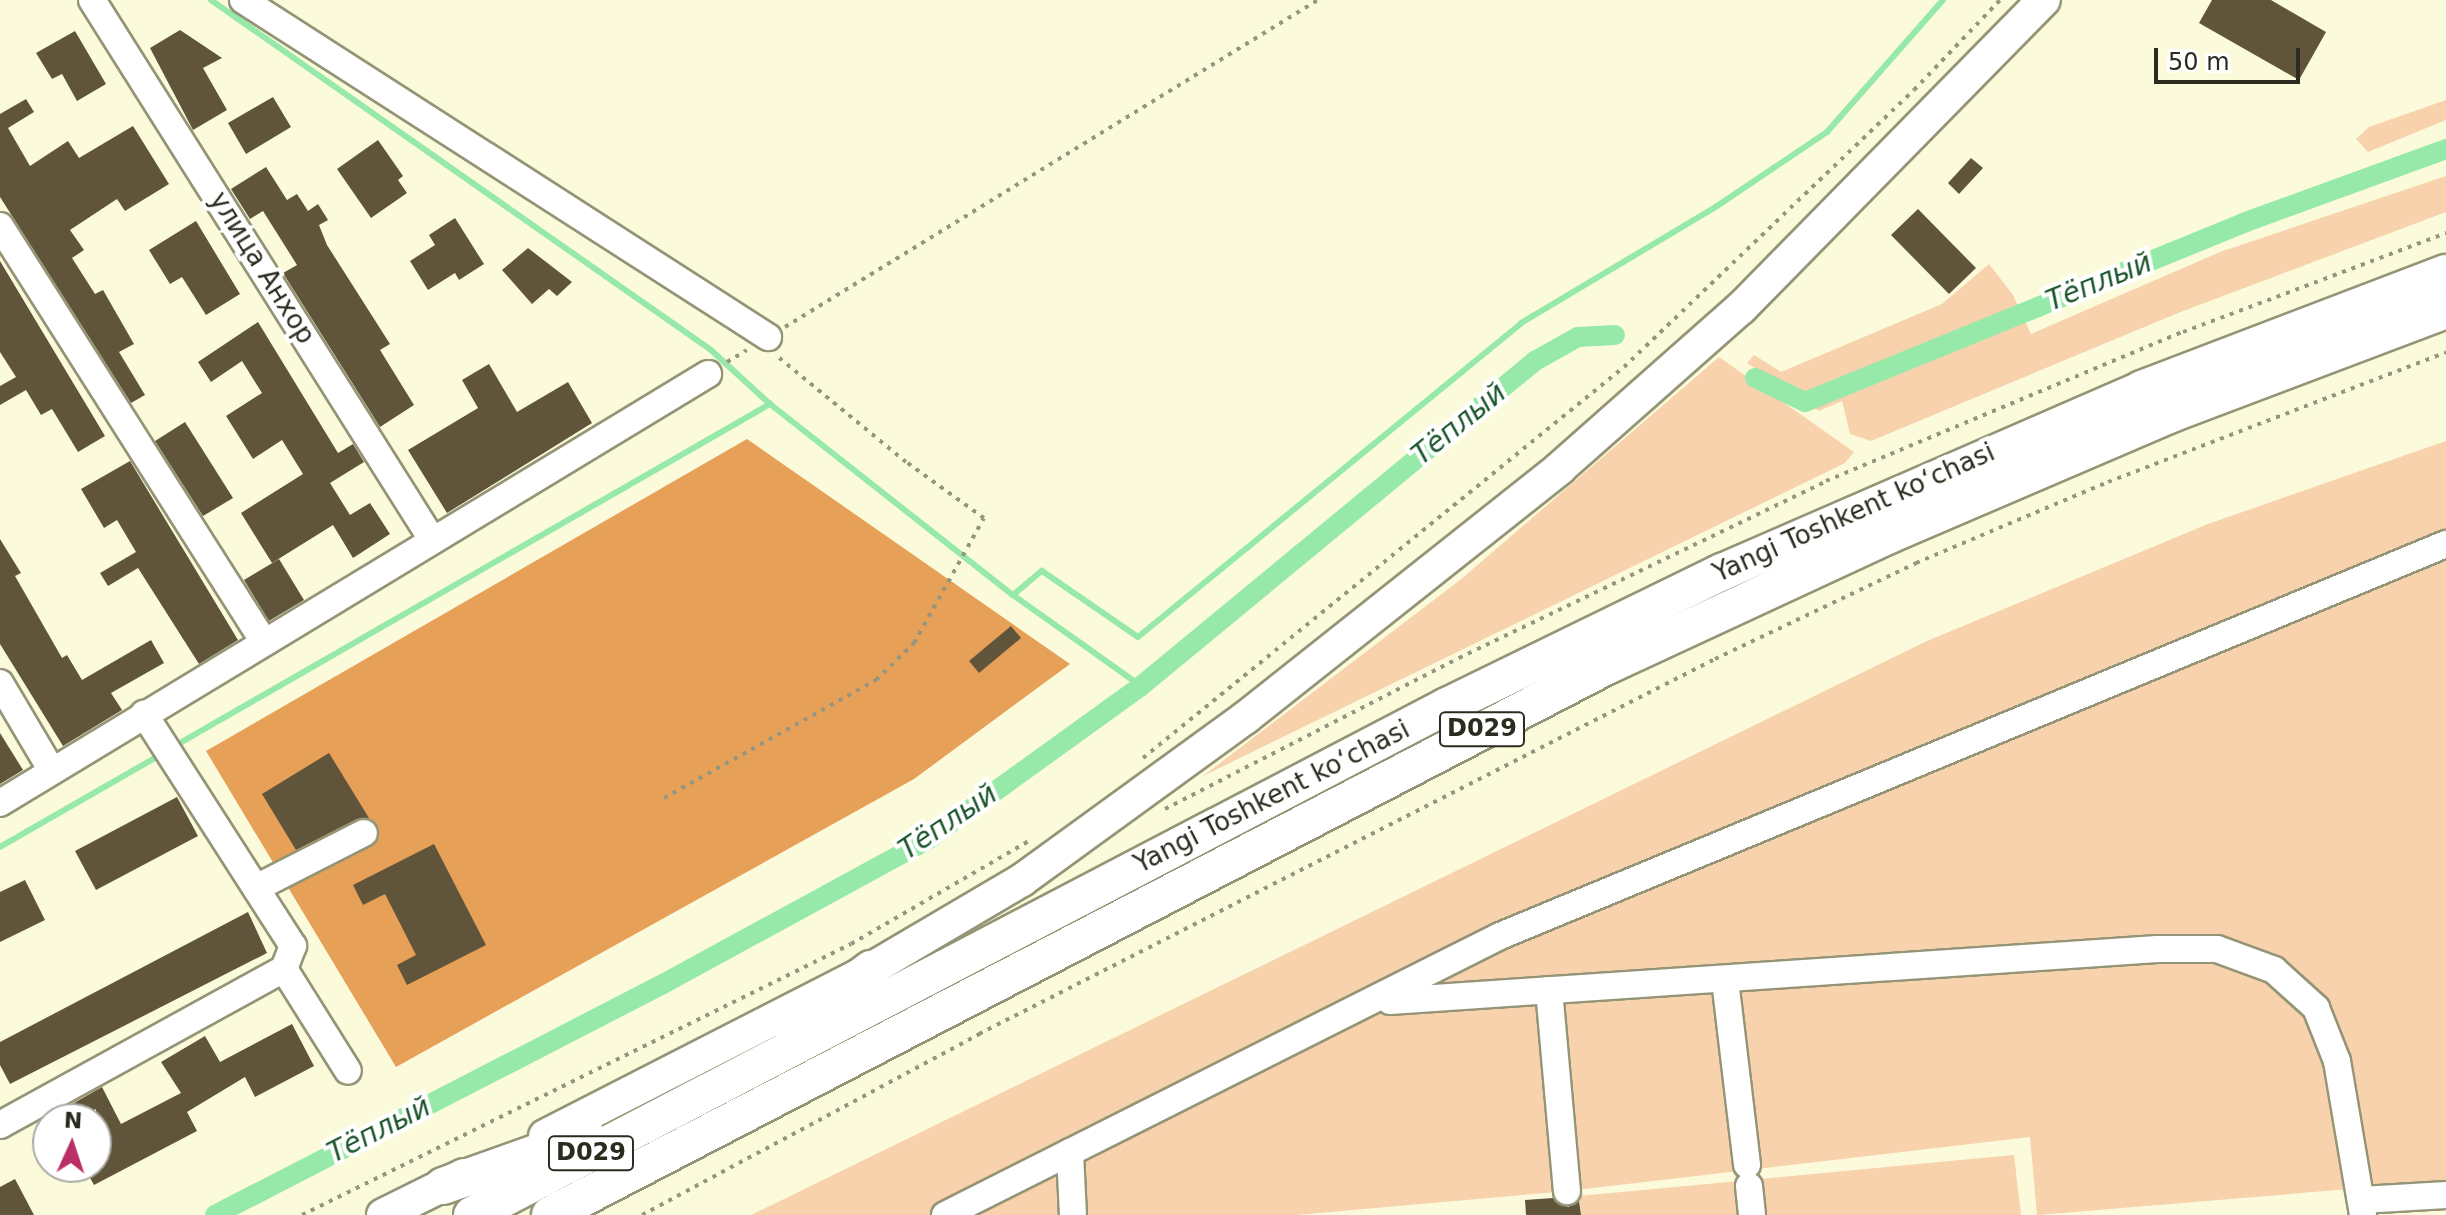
<!DOCTYPE html>
<html>
<head>
<meta charset="utf-8">
<style>
	body { margin:0 }
	#map { position:relative; width:2446px; height:1215px; overflow:hidden; background:#fbfbdb; font-family:"DejaVu Sans",sans-serif }
	div>[style] { position:absolute }
	.green>* { inset:0; background:#f8d1ad }
	.forest>* { inset:0; background:#e7a058 }
	.stream>* { height:6px; margin:-3px; padding:0 3px; transform-origin:3px; border-radius:3px; background:#96e9a8 }
	.canal>* { height:20px; margin:-10px; padding:0 10px; transform-origin:10px; border-radius:10px; background:#96e9a8 }
	.building>* { inset:0; background:#60553b }
	.path>* { height:4px; margin-top:-2px; transform-origin:0; background:repeating-linear-gradient(90deg,#969680 0 4px,transparent 0 10px) }
	.roads { filter:drop-shadow(2px 0 #949476) drop-shadow(-2px 0 #949476) drop-shadow(0 2px #949476) drop-shadow(0 -2px #949476) }
	.minor>* { height:26px; margin:-13px; padding:0 13px; transform-origin:13px; border-radius:13px; background:#fff }
	.major>* { height:32px; margin:-16px; padding:0 16px; transform-origin:16px; border-radius:16px; background:#fff }
	.highway>* { height:36px; margin:-18px; padding:0 18px; transform-origin:18px; border-radius:18px; background:#fff }
	span { translate:-50% -50%; white-space:nowrap; text-align:center; line-height:1.15; -webkit-text-stroke:8px #fff; paint-order:stroke }
	.shield-label span { padding:2px 6px; background:#fff; border:2px solid; border-radius:6px; -webkit-text-stroke-width:0 }
	.shield-label { font-size:24px; color:#2b2b1f; font-weight:700 }
	.street-label { font-size:26px; color:#2b2b1f }
	.water-label { font-size:28px; color:#1b562c; font-style:italic }
	.north { position:absolute; left:32px; top:1103px; width:80px; height:80px; box-sizing:border-box; background:#fff; border:2px solid #aaaaa5; border-radius:50%; rotate:3deg; font-size:22px; font-weight:700; line-height:32px; text-align:center; color:#2b2b1f }
	.north::after { content:''; display:block; margin:auto; width:28px; height:36px; background:#bb2f67; clip-path:polygon(50% 0,100% 100%,50% 72%,0 100%) }
	.scale { position:absolute; left:2154px; top:48px; width:146px; height:36px; box-sizing:border-box; border:4px solid #2b2b1f; border-top:0; padding-left:10px; font-size:24px; line-height:28px; white-space:nowrap; color:#2b2b1f; -webkit-text-stroke:6px #fff; paint-order:stroke }
</style>
</head>
<body>
<div id="map">
	<div class="green">
		<i style="clip-path:polygon(2446px 100px,2446px 120px,2368px 152px,2356px 139px,2369px 127px)"></i>
		<i style="clip-path:polygon(2446px 176px,2446px 212px,2178px 313px,1871px 441px,1850px 434px,1842px 401px,1819px 411px,1747px 363px,1754px 355px,1781px 372px,1942px 304px,1989px 264px,2013px 295px,2031px 334px,2220px 252px)"></i>
		<i style="clip-path:polygon(1719px 357px,1854px 452px,1845px 463px,1203px 776px,1460px 580px)"></i>
		<i style="clip-path:polygon(2446px 441px,2446px 1181px,2037px 1215px,2030px 1137px,1567px 1191px,1296px 1215px,751px 1215px,1927px 641px,2208px 524px)"></i>
		<i style="clip-path:polygon(2014px 1155px,2021px 1215px,1763px 1215px,1760px 1179px)"></i>
		<i style="clip-path:polygon(1739px 1181px,1742px 1215px,1581px 1215px,1579px 1196px)"></i>
	</div>
	<div class="forest">
		<i style="clip-path:polygon(747px 439px,1070px 664px,914px 779px,396px 1067px,206px 751px)"></i>
	</div>
	<div class="stream">
		<i style="left:211px;top:0;width:610px;rotate:34.99deg"></i>
		<i style="left:711px;top:350px;width:80px;rotate:42.5deg"></i>
		<i style="left:770px;top:404px;width:309px;rotate:38.2deg"></i>
		<i style="left:1013px;top:595px;width:38px;rotate:-40deg"></i>
		<i style="left:1042px;top:571px;width:116px;rotate:34.5deg"></i>
		<i style="left:1138px;top:637px;width:495px;rotate:-39.3deg"></i>
		<i style="left:1521px;top:323px;width:228px;rotate:-30.8deg"></i>
		<i style="left:1717px;top:206px;width:133px;rotate:-33.9deg"></i>
		<i style="left:1827px;top:132px;width:176px;rotate:-48.7deg"></i>
		<i style="left:1013px;top:595px;width:157px;rotate:35.4deg"></i>
		<i style="left:173px;top:747px;width:689px;rotate:-29.88deg"></i>
		<i style="left:0;top:847px;width:185px;rotate:-29.9deg"></i>
	</div>
	<div class="canal">
		<i style="left:1755px;top:378px;width:55px;rotate:25.6deg"></i>
		<i style="left:1805px;top:402px;width:473px;rotate:-22.2deg"></i>
		<i style="left:2243px;top:223px;width:216px;rotate:-20deg"></i>
		<i style="left:215px;top:1215px;width:504px;rotate:-27.28deg"></i>
		<i style="left:663px;top:984px;width:303px;rotate:-28.6deg"></i>
		<i style="left:929px;top:839px;width:261px;rotate:-35.8deg"></i>
		<i style="left:1141px;top:686px;width:511px;rotate:-39.52deg"></i>
		<i style="left:1535px;top:361px;width:49px;rotate:-29.2deg"></i>
		<i style="left:1578px;top:337px;width:37px;rotate:-3deg"></i>
	</div>
	<div class="building">
		<i style="clip-path:polygon(2212px 0,2271px 0,2326px 32px,2299px 80px,2199px 23px)"></i>
		<i style="clip-path:polygon(180px 30px,222px 58px,203px 68px,227px 110px,193px 130px,150px 48px)"></i>
		<i style="clip-path:polygon(75px 31px,106px 84px,77px 101px,62px 74px,52px 79px,36px 53px)"></i>
		<i style="clip-path:polygon(273px 97px,291px 127px,246px 154px,228px 123px)"></i>
		<i style="clip-path:polygon(26px 99px,34px 112px,8px 128px,30px 166px,68px 141px,79px 158px,133px 126px,169px 184px,125px 211px,117px 199px,70px 230px,84px 250px,72px 258px,95px 294px,103px 290px,134px 344px,119px 352px,145px 395px,131px 403px,0 197px,0 114px)"></i>
		<i style="clip-path:polygon(378px 140px,403px 176px,398px 180px,407px 193px,371px 218px,337px 169px)"></i>
		<i style="clip-path:polygon(1971px 158px,1983px 168px,1959px 194px,1948px 183px)"></i>
		<i style="clip-path:polygon(266px 167px,287px 200px,297px 194px,308px 211px,318px 204px,328px 220px,319px 225px,327px 245px,390px 344px,380px 350px,414px 405px,380px 427px,283px 273px,297px 265px,263px 211px,250px 219px,231px 189px)"></i>
		<i style="clip-path:polygon(1918px 209px,1976px 268px,1949px 294px,1891px 235px)"></i>
		<i style="clip-path:polygon(455px 218px,484px 264px,459px 280px,455px 273px,428px 290px,410px 261px,435px 245px,429px 235px)"></i>
		<i style="clip-path:polygon(196px 221px,240px 294px,206px 315px,182px 277px,170px 284px,149px 250px)"></i>
		<i style="clip-path:polygon(528px 248px,572px 282px,557px 296px,549px 289px,532px 304px,502px 270px)"></i>
		<i style="clip-path:polygon(0 261px,105px 436px,78px 452px,52px 409px,41px 415px,26px 390px,0 405px,0 386px,16px 377px,0 352px)"></i>
		<i style="clip-path:polygon(258px 322px,338px 453px,353px 444px,364px 462px,330px 483px,350px 515px,370px 503px,390px 534px,353px 558px,333px 525px,272px 563px,241px 513px,303px 474px,282px 440px,253px 459px,226px 416px,262px 393px,242px 361px,211px 382px,198px 362px)"></i>
		<i style="clip-path:polygon(489px 364px,517px 412px,568px 382px,592px 423px,447px 513px,408px 450px,478px 408px,462px 380px)"></i>
		<i style="clip-path:polygon(185px 422px,233px 498px,203px 516px,155px 441px)"></i>
		<i style="clip-path:polygon(130px 461px,238px 640px,199px 664px,138px 568px,108px 586px,100px 573px,136px 552px,117px 520px,104px 528px,81px 489px)"></i>
		<i style="clip-path:polygon(0 539px,21px 573px,15px 576px,62px 658px,67px 655px,82px 680px,151px 640px,164px 663px,111px 693px,122px 710px,63px 746px,0 644px)"></i>
		<i style="clip-path:polygon(279px 559px,304px 600px,269px 621px,244px 580px)"></i>
		<i style="clip-path:polygon(1011px 626px,1021px 638px,979px 673px,969px 661px)"></i>
		<i style="clip-path:polygon(0 733px,23px 770px,0 784px)"></i>
		<i style="clip-path:polygon(329px 753px,369px 818px,357px 819px,296px 850px,262px 794px)"></i>
		<i style="clip-path:polygon(177px 797px,198px 836px,96px 890px,75px 851px)"></i>
		<i style="clip-path:polygon(434px 844px,486px 945px,407px 985px,397px 965px,416px 955px,385px 894px,363px 905px,353px 885px)"></i>
		<i style="clip-path:polygon(25px 880px,45px 920px,0 942px,0 892px)"></i>
		<i style="clip-path:polygon(248px 912px,267px 953px,10px 1084px,0 1065px,0 1042px)"></i>
		<i style="clip-path:polygon(292px 1024px,314px 1066px,255px 1097px,245px 1077px,187px 1112px,197px 1131px,94px 1185px,84px 1167px,96px 1167px,96px 1109px,76px 1119px,51px 1116px,102px 1087px,121px 1124px,181px 1093px,161px 1062px,205px 1036px,220px 1062px)"></i>
		<i style="clip-path:polygon(15px 1179px,34px 1215px,0 1215px,0 1187px)"></i>
		<i style="clip-path:polygon(1553px 1198px,1568px 1207px,1579px 1201px,1581px 1215px,1526px 1215px,1525px 1200px)"></i>
	</div>
	<div class="path">
		<i style="left:785px;top:327px;width:625px;rotate:-31.53deg"></i>
		<i style="left:727px;top:362px;width:23px;rotate:-31deg"></i>
		<i style="left:1143px;top:758px;width:620px;rotate:-39.11deg"></i>
		<i style="left:1624px;top:367px;width:401px;rotate:-43.7deg"></i>
		<i style="left:1914px;top:90px;width:124px;rotate:-46.3deg"></i>
		<i style="left:664px;top:798px;width:243px;rotate:-29.1deg"></i>
		<i style="left:876px;top:680px;width:53px;rotate:-44.2deg"></i>
		<i style="left:914px;top:643px;width:143px;rotate:-60.8deg"></i>
		<i style="left:984px;top:518px;width:96px;rotate:-144.3deg"></i>
		<i style="left:906px;top:462px;width:167px;rotate:-140.6deg"></i>
		<i style="left:1165px;top:809px;width:331px;rotate:-27.2deg"></i>
		<i style="left:1459px;top:658px;width:407px;rotate:-25.7deg"></i>
		<i style="left:1826px;top:481px;width:387px;rotate:-22.7deg"></i>
		<i style="left:2183px;top:332px;width:281px;rotate:-20.6deg"></i>
		<i style="left:302px;top:1215px;width:612px;rotate:-26.27deg"></i>
		<i style="left:851px;top:944px;width:209px;rotate:-30.1deg"></i>
		<i style="left:642px;top:1215px;width:383px;rotate:-28.2deg"></i>
		<i style="left:979px;top:1034px;width:826px;rotate:-27deg"></i>
		<i style="left:1715px;top:659px;width:223px;rotate:-25.5deg"></i>
		<i style="left:1916px;top:563px;width:208px;rotate:-22.9deg"></i>
		<i style="left:2108px;top:482px;width:362px;rotate:-21deg"></i>
	</div>
	<div class="roads">
		<div class="minor">
			<i style="left:92px;top:0;width:636px;rotate:57.78deg"></i>
			<i style="left:243px;top:0;width:624px;rotate:32.7deg"></i>
			<i style="left:0;top:226px;width:491px;rotate:57.6deg"></i>
			<i style="left:0;top:683px;width:102px;rotate:59.4deg"></i>
			<i style="left:0;top:803px;width:828px;rotate:-31.21deg"></i>
			<i style="left:256px;top:888px;width:121px;rotate:-27deg"></i>
			<i style="left:284px;top:969px;width:120px;rotate:57.9deg"></i>
			<i style="left:1725px;top:980px;width:186px;rotate:83.2deg"></i>
			<i style="left:1549px;top:990px;width:202px;rotate:84.9deg"></i>
			<i style="left:1390px;top:1001px;width:769px;rotate:-3.88deg"></i>
			<i style="left:2157px;top:949px;width:60px"></i>
			<i style="left:2217px;top:949px;width:61px;rotate:20.2deg"></i>
			<i style="left:2274px;top:970px;width:57px;rotate:42.1deg"></i>
			<i style="left:2316px;top:1008px;width:57px;rotate:68.4deg"></i>
			<i style="left:2337px;top:1061px;width:156px;rotate:80.4deg"></i>
			<i style="left:0;top:1125px;width:324px;rotate:-28.8deg"></i>
			<i style="left:284px;top:969px;width:25px;rotate:-69deg"></i>
			<i style="left:293px;top:946px;width:276px;rotate:-122.7deg"></i>
			<i style="left:1070px;top:1152px;width:63px;rotate:87.3deg"></i>
			<i style="left:1749px;top:1186px;width:29px;rotate:84deg"></i>
			<i style="left:2362px;top:1200px;width:84px;rotate:-3.4deg"></i>
			<i style="left:945px;top:1215px;width:621px;rotate:-26.69deg"></i>
			<i style="left:1500px;top:936px;width:1024px;rotate:-22.51deg"></i>
		</div>
		<div class="major">
			<i style="left:545px;top:1136px;width:366px;rotate:-27.1deg"></i>
			<i style="left:871px;top:969px;width:175px;rotate:-30.5deg"></i>
			<i style="left:1022px;top:880px;width:276px;rotate:-36deg"></i>
			<i style="left:1245px;top:718px;width:402px;rotate:-38.4deg"></i>
			<i style="left:1560px;top:468px;width:242px;rotate:-41.5deg"></i>
			<i style="left:1741px;top:308px;width:432px;rotate:-45.5deg"></i>
			<i style="left:383px;top:1215px;width:90px;rotate:-26.3deg"></i>
		</div>
		<div class="highway">
			<i style="left:792px;top:1028px;width:99px;rotate:-36.8deg"></i>
			<i style="left:443px;top:1186px;width:152px;rotate:-19.6deg"></i>
			<i style="left:472px;top:1215px;width:1100px;rotate:-27.57deg"></i>
			<i style="left:1447px;top:706px;width:306px;rotate:-26deg"></i>
			<i style="left:1722px;top:572px;width:458px;rotate:-23.5deg"></i>
			<i style="left:2142px;top:389px;width:325px;rotate:-20.9deg"></i>
			<i style="left:550px;top:1215px;width:1193px;rotate:-27.45deg"></i>
			<i style="left:1609px;top:665px;width:309px;rotate:-24.9deg"></i>
			<i style="left:1889px;top:535px;width:307px;rotate:-23.2deg"></i>
			<i style="left:2171px;top:414px;width:294px;rotate:-20.7deg"></i>
		</div>
	</div>
	<div class="shield-label">
		<span style="left:1482px;top:729px">D029</span>
		<span style="left:591px;top:1153px">D029</span>
	</div>
	<div class="street-label">
		<span style="left:262px;top:268px;rotate:58deg">улица Анхор</span>
		<span style="left:1854px;top:513px;rotate:-24deg">Yangi Toshkent ko‘chasi</span>
		<span style="left:1272px;top:797px;rotate:-27deg">Yangi Toshkent ko‘chasi</span>
	</div>
	<div class="water-label">
		<span style="left:2099px;top:282px;rotate:-22deg">Тёплый</span>
		<span style="left:1459px;top:424px;rotate:-39deg">Тёплый</span>
		<span style="left:948px;top:822px;rotate:-34deg">Тёплый</span>
		<span style="left:379px;top:1130px;rotate:-27deg">Тёплый</span>
	</div>
	<div class="north">N</div>
	<div class="scale">50 m</div>
</div>
</body>
</html>
